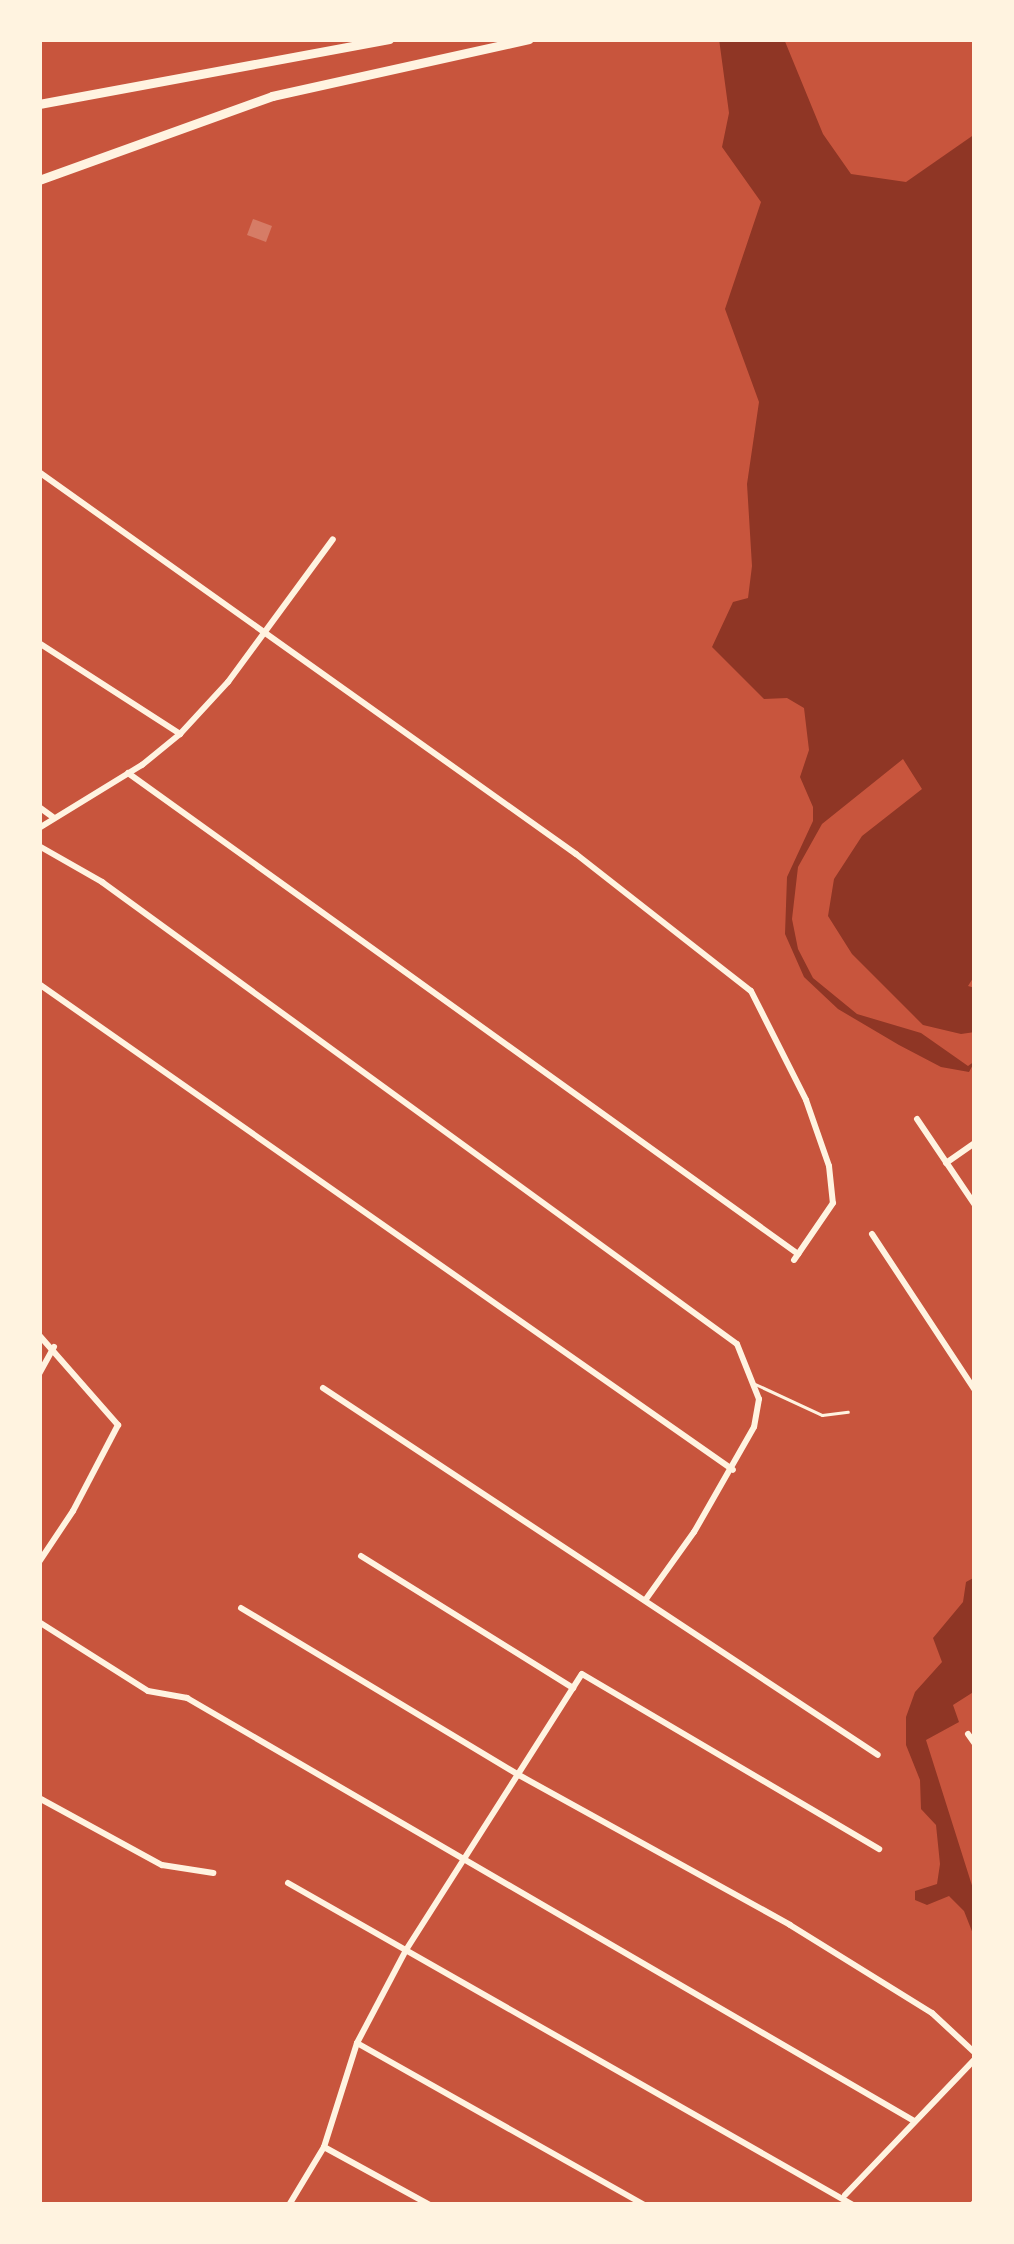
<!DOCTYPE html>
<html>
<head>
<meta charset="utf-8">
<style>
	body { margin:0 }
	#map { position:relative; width:1014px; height:2244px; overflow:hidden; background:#c8553d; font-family:Helvetica,sans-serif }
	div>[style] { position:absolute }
	.water>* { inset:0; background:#8f3625 }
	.building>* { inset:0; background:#d67c66 }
	.service>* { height:3px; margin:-1.5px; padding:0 1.5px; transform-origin:1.5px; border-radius:1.5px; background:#fff3e0 }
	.minor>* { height:6px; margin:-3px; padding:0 3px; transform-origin:3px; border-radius:3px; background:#fff3e0 }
	.primary>* { height:9px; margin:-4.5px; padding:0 4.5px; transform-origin:4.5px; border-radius:4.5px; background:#fff3e0 }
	span { translate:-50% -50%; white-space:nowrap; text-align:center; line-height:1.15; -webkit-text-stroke:9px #fff3e0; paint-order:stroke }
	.frame { position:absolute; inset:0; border:42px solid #fff3e0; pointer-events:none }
</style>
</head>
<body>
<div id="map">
	<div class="water">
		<i style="clip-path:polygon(719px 39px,784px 39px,823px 134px,851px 174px,906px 182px,975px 134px,975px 975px,968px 986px,975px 988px,975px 1032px,961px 1034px,923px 1025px,852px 954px,828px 916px,834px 879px,862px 836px,922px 789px,903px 759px,822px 824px,798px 867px,792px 919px,798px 949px,813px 978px,857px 1014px,921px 1033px,968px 1066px,975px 1061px,969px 1072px,941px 1067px,899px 1045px,838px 1009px,804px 977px,785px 934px,787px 877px,813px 821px,813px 807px,800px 777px,809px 750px,804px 708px,787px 698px,764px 699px,712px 647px,733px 602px,748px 598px,752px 566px,747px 484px,759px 402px,725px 309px,761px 202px,722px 147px,729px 113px)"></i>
		<i style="clip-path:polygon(975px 1577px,975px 1691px,953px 1705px,959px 1722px,926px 1740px,975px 1895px,975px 1939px,964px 1911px,949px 1896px,927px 1905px,915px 1900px,915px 1891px,937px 1884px,940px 1864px,936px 1825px,921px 1809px,920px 1780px,906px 1745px,906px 1717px,915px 1692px,942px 1662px,933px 1638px,963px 1602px,966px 1582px)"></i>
	</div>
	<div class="building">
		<i style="clip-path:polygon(253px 219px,272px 226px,266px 242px,247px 235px)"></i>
	</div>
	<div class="service">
		<i style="left:755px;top:1384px;width:74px;rotate:24.8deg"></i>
		<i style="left:822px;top:1415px;width:26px;rotate:-7deg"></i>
	</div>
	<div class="minor">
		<i style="left:39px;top:472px;width:659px;rotate:35.43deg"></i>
		<i style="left:576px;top:854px;width:222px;rotate:38.1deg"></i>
		<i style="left:751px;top:991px;width:122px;rotate:63.2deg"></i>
		<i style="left:806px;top:1100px;width:70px;rotate:70.8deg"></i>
		<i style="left:829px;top:1166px;width:37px;rotate:84deg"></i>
		<i style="left:833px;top:1203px;width:69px;rotate:124.4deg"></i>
		<i style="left:39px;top:643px;width:168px;rotate:32.8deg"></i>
		<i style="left:128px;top:773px;width:825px;rotate:35.67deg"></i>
		<i style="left:39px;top:807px;width:17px;rotate:36deg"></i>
		<i style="left:39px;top:828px;width:121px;rotate:-31.5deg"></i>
		<i style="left:142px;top:765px;width:49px;rotate:-39.2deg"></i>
		<i style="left:180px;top:734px;width:71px;rotate:-47.3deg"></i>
		<i style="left:228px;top:682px;width:177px;rotate:-53.7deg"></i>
		<i style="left:39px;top:846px;width:73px;rotate:29.7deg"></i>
		<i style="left:102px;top:882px;width:785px;rotate:36.04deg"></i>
		<i style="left:737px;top:1344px;width:59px;rotate:68.2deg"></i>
		<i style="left:759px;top:1399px;width:28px;rotate:100deg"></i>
		<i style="left:754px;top:1427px;width:121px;rotate:119.7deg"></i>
		<i style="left:694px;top:1532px;width:82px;rotate:125.6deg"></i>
		<i style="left:39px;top:984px;width:847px;rotate:35deg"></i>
		<i style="left:917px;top:1119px;width:104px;rotate:56deg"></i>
		<i style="left:946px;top:1163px;width:35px;rotate:-35deg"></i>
		<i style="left:872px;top:1234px;width:187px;rotate:56.6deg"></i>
		<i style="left:39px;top:1335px;width:120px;rotate:48.7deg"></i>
		<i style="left:118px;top:1425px;width:97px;rotate:117.6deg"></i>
		<i style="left:73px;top:1511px;width:61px;rotate:123.7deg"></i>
		<i style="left:39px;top:1374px;width:31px;rotate:-61deg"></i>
		<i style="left:323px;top:1388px;width:665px;rotate:33.48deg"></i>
		<i style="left:361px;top:1556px;width:250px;rotate:31.9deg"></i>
		<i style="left:241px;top:1608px;width:322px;rotate:31deg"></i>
		<i style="left:517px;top:1774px;width:312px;rotate:28.9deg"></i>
		<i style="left:790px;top:1925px;width:167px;rotate:31.8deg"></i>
		<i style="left:932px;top:2013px;width:59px;rotate:42.9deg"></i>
		<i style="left:39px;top:1622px;width:129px;rotate:32.3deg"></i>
		<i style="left:148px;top:1691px;width:40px;rotate:10deg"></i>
		<i style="left:187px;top:1698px;width:841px;rotate:30.19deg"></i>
		<i style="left:968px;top:1734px;width:12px;rotate:55deg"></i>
		<i style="left:39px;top:1798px;width:140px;rotate:28.6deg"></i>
		<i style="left:162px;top:1865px;width:52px;rotate:8.9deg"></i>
		<i style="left:288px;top:1883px;width:650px;rotate:29.68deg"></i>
		<i style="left:357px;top:2043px;width:330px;rotate:29.4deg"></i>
		<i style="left:324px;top:2147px;width:121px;rotate:28.7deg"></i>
		<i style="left:845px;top:2195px;width:188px;rotate:-46.3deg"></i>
		<i style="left:289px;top:2205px;width:68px;rotate:-58.9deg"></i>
		<i style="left:324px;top:2147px;width:109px;rotate:-72.4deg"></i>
		<i style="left:357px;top:2043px;width:105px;rotate:-62.2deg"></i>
		<i style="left:406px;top:1950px;width:327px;rotate:-57.5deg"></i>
		<i style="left:582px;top:1674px;width:345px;rotate:30.5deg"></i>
		<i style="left:972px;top:2205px;width:4px;rotate:-45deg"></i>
	</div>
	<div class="primary">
		<i style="left:39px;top:104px;width:356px;rotate:-10.5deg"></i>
		<i style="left:39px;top:180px;width:248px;rotate:-19.8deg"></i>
		<i style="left:272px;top:96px;width:263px;rotate:-12.5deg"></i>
	</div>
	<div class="frame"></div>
</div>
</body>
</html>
